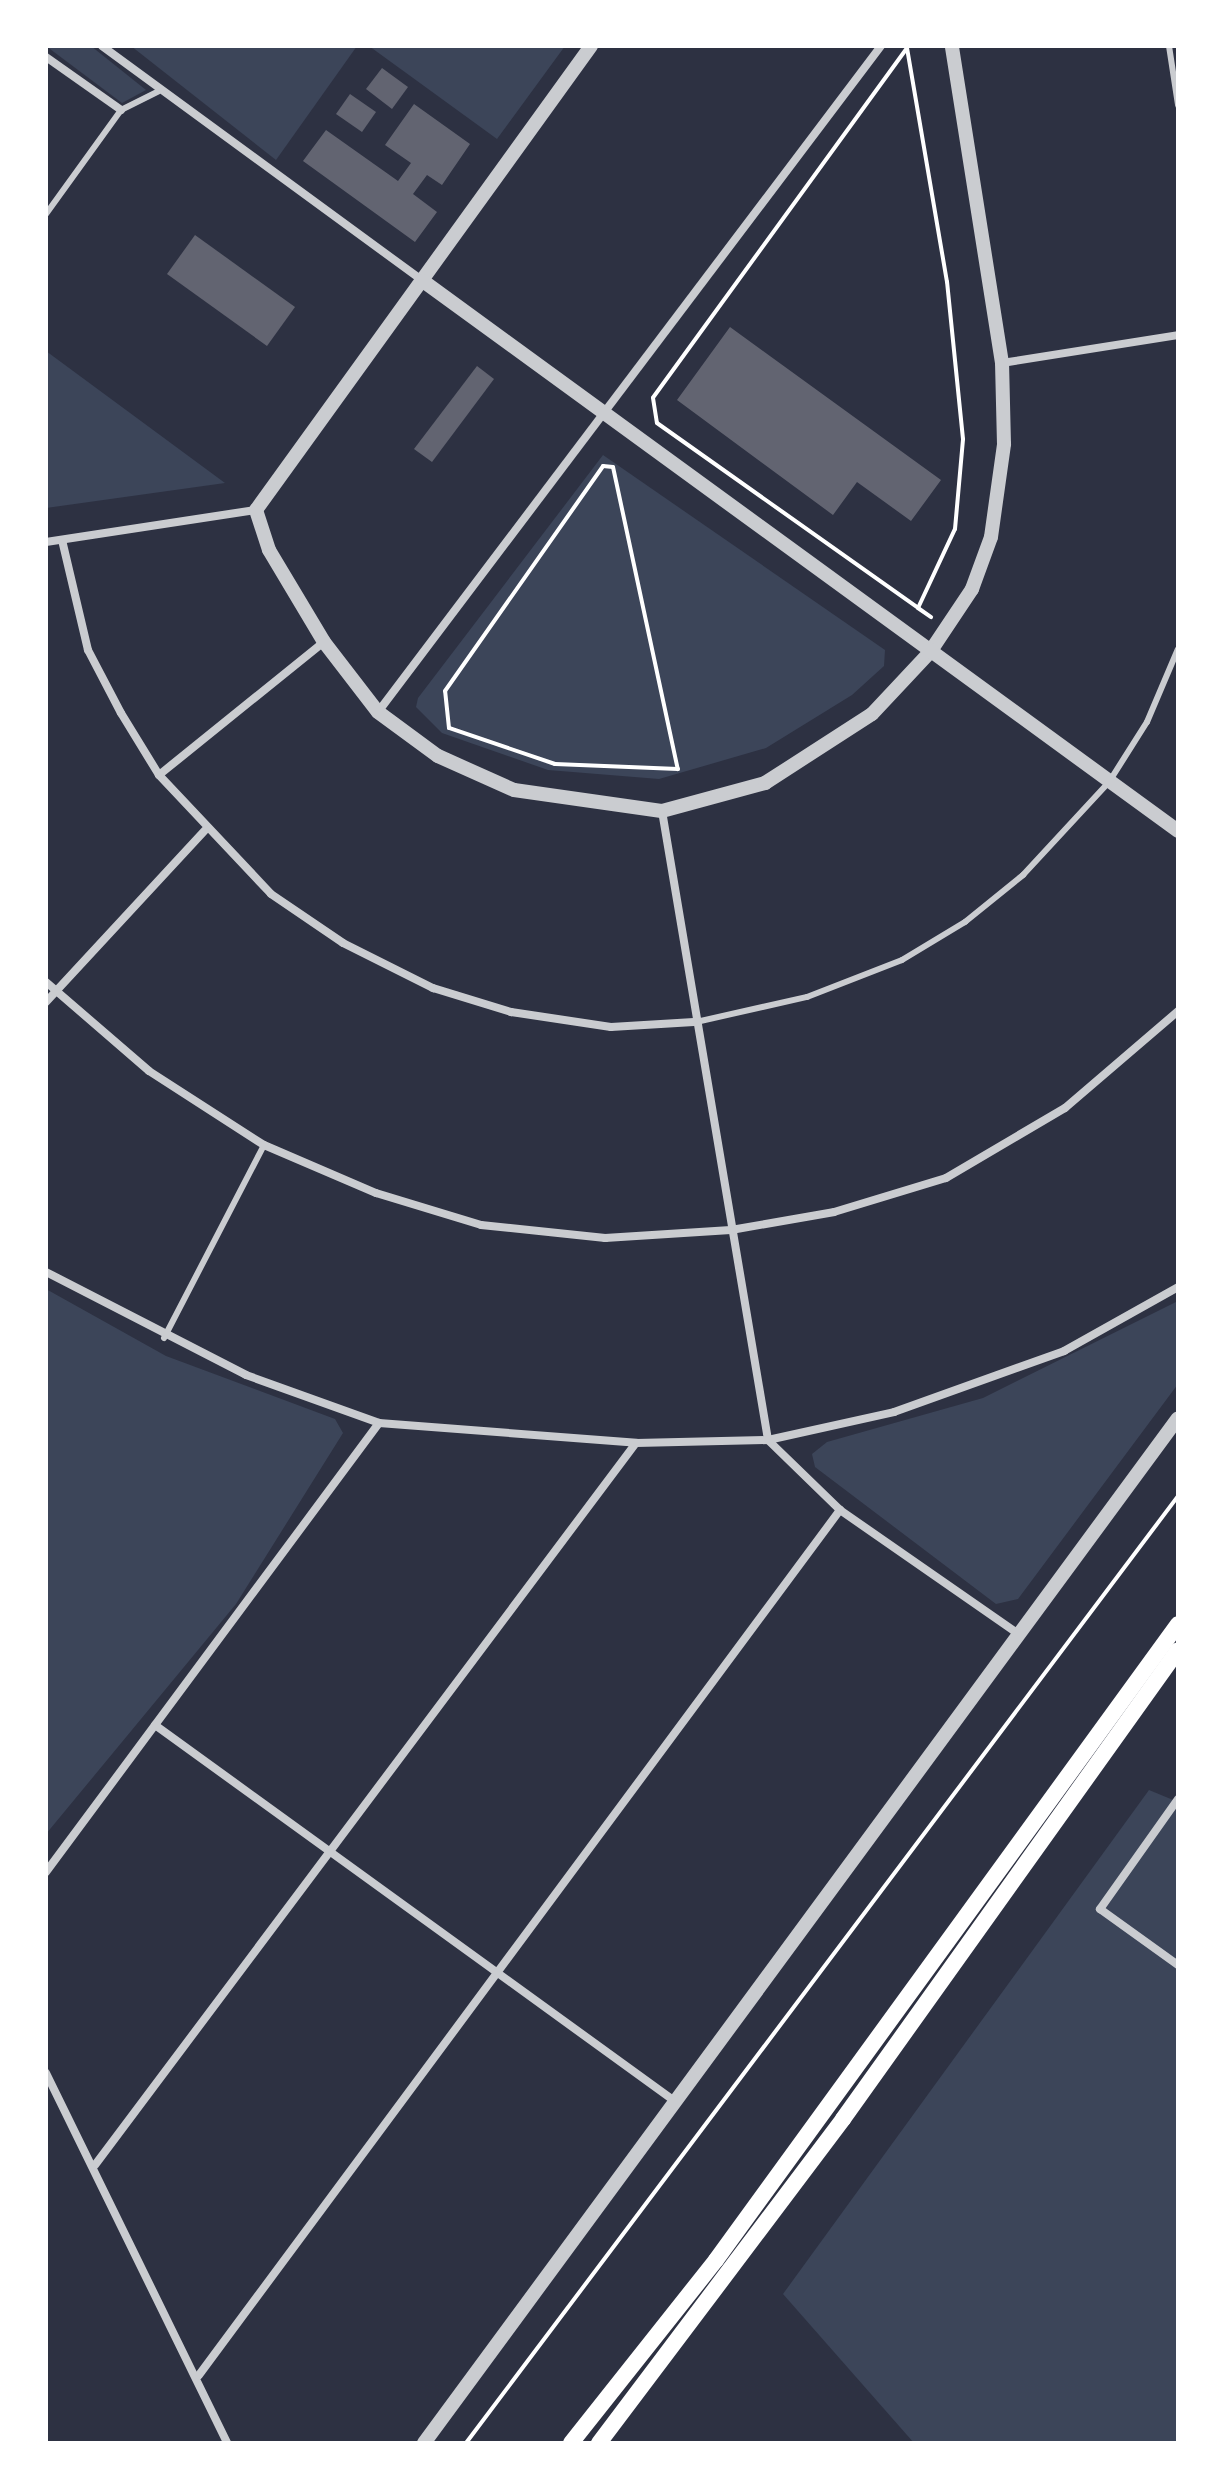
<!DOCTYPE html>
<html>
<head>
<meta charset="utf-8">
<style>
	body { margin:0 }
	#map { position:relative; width:1224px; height:2489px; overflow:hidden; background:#2d3142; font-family:"Exo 2",sans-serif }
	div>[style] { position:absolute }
	.green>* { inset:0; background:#3c4559 }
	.building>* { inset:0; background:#626471 }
	.path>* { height:4px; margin:-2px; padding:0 2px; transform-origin:2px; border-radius:2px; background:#fff }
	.service>* { height:6px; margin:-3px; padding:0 3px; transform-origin:3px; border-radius:3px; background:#caccd0 }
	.minor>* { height:8px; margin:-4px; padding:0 4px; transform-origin:4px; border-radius:4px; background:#caccd0 }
	.tertiary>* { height:14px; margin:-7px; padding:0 7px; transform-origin:7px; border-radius:7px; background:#caccd0 }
	.secondary>* { height:16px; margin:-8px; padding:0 8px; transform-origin:8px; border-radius:8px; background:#fff }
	span { translate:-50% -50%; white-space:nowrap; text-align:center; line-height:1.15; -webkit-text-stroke:8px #fff; paint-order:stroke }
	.frame { position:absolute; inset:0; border:48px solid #fff; pointer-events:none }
</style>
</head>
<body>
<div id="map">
	<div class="green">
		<i style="clip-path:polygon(46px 46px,91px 46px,146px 90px,122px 103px)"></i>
		<i style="clip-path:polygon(131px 46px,357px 46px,276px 160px)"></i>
		<i style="clip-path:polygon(369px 46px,565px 46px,497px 139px)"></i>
		<i style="clip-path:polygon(46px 351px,225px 483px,46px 508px)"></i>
		<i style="clip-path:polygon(603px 455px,885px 650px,884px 666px,852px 695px,766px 748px,659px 779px,548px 770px,442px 733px,416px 707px,418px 698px)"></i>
		<i style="clip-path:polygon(46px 1289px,166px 1356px,335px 1419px,343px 1433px,236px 1604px,46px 1834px)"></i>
		<i style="clip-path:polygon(1178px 1301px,1178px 1384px,1018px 1599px,996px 1604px,815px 1467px,812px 1454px,827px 1442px,983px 1398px)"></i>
		<i style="clip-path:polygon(1149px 1790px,1178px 1802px,1178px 2443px,914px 2443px,783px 2294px)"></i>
	</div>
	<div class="building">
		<i style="clip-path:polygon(382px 68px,408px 87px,392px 109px,366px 89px)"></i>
		<i style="clip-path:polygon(350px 94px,376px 112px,362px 132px,336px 114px)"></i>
		<i style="clip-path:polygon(414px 104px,470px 144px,442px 185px,427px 175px,413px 194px,437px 212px,415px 242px,303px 161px,326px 130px,398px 181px,411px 163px,385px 145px)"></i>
		<i style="clip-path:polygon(195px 235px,295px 307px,267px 346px,167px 274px)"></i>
		<i style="clip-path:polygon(730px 327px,941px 480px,911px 521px,857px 482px,833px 515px,677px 400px)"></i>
		<i style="clip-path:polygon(477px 366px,494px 379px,432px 462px,414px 449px)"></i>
	</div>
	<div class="path">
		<i style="left:603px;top:466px;width:10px;rotate:6deg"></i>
		<i style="left:613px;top:467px;width:309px;rotate:77.9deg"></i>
		<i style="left:678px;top:769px;width:123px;rotate:-177.7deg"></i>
		<i style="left:555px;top:764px;width:112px;rotate:-161.2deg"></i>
		<i style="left:449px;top:728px;width:37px;rotate:-96deg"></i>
		<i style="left:445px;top:691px;width:275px;rotate:-54.9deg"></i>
		<i style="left:918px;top:608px;width:87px;rotate:-64.9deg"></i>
		<i style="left:955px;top:529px;width:90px;rotate:-84.9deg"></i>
		<i style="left:963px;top:439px;width:158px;rotate:-95.8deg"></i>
		<i style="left:947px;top:282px;width:237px;rotate:-99.7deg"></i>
		<i style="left:907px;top:48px;width:432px;rotate:126deg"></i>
		<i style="left:653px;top:398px;width:25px;rotate:81deg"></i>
		<i style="left:657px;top:423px;width:320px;rotate:35.3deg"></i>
		<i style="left:918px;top:608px;width:16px;rotate:35deg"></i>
		<i style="left:466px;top:2443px;width:1185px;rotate:-53.06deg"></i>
	</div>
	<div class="service">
		<i style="left:1169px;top:46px;width:60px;rotate:81.3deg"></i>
		<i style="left:46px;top:214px;width:128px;rotate:-54.2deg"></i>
		<i style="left:121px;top:110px;width:42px;rotate:-26.6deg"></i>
		<i style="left:696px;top:1022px;width:114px;rotate:-12.7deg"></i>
		<i style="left:807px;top:997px;width:102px;rotate:-21.3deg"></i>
		<i style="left:902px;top:960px;width:74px;rotate:-31.1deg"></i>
		<i style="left:965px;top:922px;width:75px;rotate:-39deg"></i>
		<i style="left:1023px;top:875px;width:127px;rotate:-47.2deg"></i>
		<i style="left:1109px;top:782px;width:71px;rotate:-57.7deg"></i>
		<i style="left:1147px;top:722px;width:79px;rotate:-67deg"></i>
		<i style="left:164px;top:1338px;width:217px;rotate:-62.6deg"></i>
	</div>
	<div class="minor">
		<i style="left:102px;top:46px;width:398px;rotate:36.2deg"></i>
		<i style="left:46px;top:57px;width:92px;rotate:35.2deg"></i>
		<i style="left:1002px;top:363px;width:178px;rotate:-9deg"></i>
		<i style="left:62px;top:540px;width:113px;rotate:76.7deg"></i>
		<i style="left:88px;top:650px;width:71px;rotate:62.4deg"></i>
		<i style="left:121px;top:713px;width:73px;rotate:58.5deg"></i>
		<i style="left:159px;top:775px;width:163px;rotate:46.7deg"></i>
		<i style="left:271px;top:894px;width:87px;rotate:34.2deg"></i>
		<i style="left:343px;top:943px;width:101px;rotate:26.6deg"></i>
		<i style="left:433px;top:988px;width:82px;rotate:17.1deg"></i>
		<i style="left:511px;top:1012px;width:101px;rotate:8.5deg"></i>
		<i style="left:611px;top:1027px;width:83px;rotate:-3.4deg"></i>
		<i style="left:46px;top:542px;width:212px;rotate:-8.7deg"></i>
		<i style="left:378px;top:712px;width:835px;rotate:-52.94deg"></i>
		<i style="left:159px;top:775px;width:212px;rotate:-38.9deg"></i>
		<i style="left:662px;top:811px;width:638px;rotate:80.43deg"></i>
		<i style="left:768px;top:1440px;width:100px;rotate:44.2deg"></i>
		<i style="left:840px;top:1510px;width:219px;rotate:34.8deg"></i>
		<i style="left:46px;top:982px;width:136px;rotate:40.8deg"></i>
		<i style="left:149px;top:1071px;width:137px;rotate:32.8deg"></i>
		<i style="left:264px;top:1145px;width:122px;rotate:23.2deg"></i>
		<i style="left:376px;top:1193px;width:110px;rotate:16.9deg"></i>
		<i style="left:481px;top:1225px;width:125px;rotate:6deg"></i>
		<i style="left:605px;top:1238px;width:126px;rotate:-3.6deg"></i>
		<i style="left:731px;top:1230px;width:105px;rotate:-9.9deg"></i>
		<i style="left:834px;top:1212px;width:117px;rotate:-16.9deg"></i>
		<i style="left:946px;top:1178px;width:138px;rotate:-30.5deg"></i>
		<i style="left:1065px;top:1108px;width:149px;rotate:-40.6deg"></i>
		<i style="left:46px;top:1002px;width:234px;rotate:-47.2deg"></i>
		<i style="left:46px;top:1272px;width:225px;rotate:27.2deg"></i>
		<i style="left:246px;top:1375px;width:141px;rotate:19.8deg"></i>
		<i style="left:379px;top:1423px;width:258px;rotate:4.4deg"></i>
		<i style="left:636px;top:1443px;width:132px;rotate:-1.3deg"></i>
		<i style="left:768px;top:1440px;width:129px;rotate:-12.5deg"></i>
		<i style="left:894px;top:1412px;width:181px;rotate:-19.7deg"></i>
		<i style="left:1064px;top:1351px;width:131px;rotate:-29.3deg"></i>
		<i style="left:155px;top:1725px;width:643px;rotate:35.89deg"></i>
		<i style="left:1178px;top:1799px;width:135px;rotate:125.3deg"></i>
		<i style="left:1100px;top:1909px;width:96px;rotate:35.7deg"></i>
		<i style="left:46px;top:1872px;width:559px;rotate:-53.44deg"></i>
		<i style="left:46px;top:2073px;width:412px;rotate:63.9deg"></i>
		<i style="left:95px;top:2165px;width:902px;rotate:-53.16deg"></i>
		<i style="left:199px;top:2375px;width:1077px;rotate:-53.46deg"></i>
	</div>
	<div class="tertiary">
		<i style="left:591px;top:46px;width:572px;rotate:125.83deg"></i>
		<i style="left:256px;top:510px;width:42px;rotate:72deg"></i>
		<i style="left:269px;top:550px;width:107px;rotate:59.1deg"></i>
		<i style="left:324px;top:642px;width:88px;rotate:52.4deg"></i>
		<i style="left:378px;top:712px;width:74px;rotate:36.3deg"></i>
		<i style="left:438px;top:756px;width:83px;rotate:24.1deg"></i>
		<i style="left:514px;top:790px;width:149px;rotate:8.1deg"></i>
		<i style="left:662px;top:811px;width:107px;rotate:-15.2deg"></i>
		<i style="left:765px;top:783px;width:127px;rotate:-32.8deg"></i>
		<i style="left:872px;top:714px;width:85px;rotate:-46.9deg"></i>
		<i style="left:930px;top:652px;width:76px;rotate:-56.3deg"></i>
		<i style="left:972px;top:589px;width:55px;rotate:-69.9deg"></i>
		<i style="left:991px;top:537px;width:94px;rotate:-82deg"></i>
		<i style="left:1004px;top:444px;width:81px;rotate:-91.4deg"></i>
		<i style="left:1002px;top:363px;width:321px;rotate:-99deg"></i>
		<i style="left:423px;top:281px;width:934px;rotate:36.07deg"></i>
		<i style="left:424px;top:2443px;width:1272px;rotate:-53.66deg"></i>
	</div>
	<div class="secondary">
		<i style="left:571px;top:2443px;width:233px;rotate:-51.6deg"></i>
		<i style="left:716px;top:2260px;width:786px;rotate:-54deg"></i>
		<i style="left:599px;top:2443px;width:406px;rotate:-53deg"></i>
		<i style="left:843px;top:2119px;width:576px;rotate:-54.46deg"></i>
	</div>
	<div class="frame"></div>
</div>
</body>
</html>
